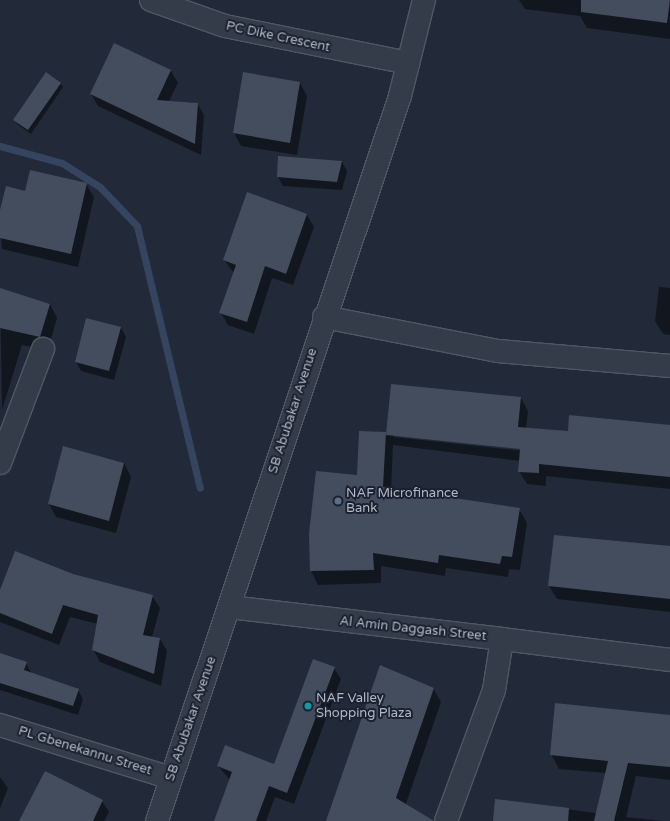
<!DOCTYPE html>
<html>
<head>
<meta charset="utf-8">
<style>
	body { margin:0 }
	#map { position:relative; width:670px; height:821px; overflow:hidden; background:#222a39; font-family:"Varela Round",sans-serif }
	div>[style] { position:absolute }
	.shadow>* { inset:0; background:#0007 }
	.stream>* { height:7px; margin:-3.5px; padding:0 3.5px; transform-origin:3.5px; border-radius:3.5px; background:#354560 }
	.building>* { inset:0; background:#434d5e }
	.roads { filter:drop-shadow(1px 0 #505764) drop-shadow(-1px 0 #505764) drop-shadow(0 1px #505764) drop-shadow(0 -1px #505764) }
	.minor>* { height:22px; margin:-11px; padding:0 11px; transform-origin:11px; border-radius:11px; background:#353c49 }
	.dots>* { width:11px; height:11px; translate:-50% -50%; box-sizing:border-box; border:2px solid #1b212e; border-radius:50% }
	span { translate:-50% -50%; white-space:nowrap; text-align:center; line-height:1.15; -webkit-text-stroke:4px #1b212e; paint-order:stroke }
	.street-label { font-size:13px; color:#b0b7c6 }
	.poi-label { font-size:13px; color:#b0b7c6 }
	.left { translate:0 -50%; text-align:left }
</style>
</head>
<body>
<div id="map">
	<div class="shadow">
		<i style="clip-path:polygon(519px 0,670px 0,670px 39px,587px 28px,580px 16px,525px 9px)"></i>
		<i style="clip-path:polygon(115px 44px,171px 71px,178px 83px,169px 101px,197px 103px,204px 115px,201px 155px,98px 106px,91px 94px)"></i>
		<i style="clip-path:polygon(60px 83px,63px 87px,31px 134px,17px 124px,15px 120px)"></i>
		<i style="clip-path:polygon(300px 83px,307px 96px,297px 155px,241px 146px,234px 133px)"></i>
		<i style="clip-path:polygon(342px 162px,347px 171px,342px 190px,283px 186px,278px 177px)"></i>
		<i style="clip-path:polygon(86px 184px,94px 197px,78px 267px,2px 249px,0 214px,26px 192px)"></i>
		<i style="clip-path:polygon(307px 215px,314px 227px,293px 285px,272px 278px,254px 334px,228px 325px,221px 313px,234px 273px,224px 260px)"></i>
		<i style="clip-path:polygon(659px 287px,670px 288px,670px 335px,663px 334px,655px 321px)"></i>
		<i style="clip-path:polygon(0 289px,50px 304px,57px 318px,48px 350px,22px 345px,2px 410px)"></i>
		<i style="clip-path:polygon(121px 328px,126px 337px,114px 380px,81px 371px,76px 362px)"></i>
		<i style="clip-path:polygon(evenodd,392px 385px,521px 398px,528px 411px,526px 428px,569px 432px,670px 428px,670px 489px,546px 476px,546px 486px,527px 484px,519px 471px,520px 461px,393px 445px,391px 490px,519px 509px,527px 523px,520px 570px,509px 569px,508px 577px,446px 568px,445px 576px,381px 566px,381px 583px,318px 585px,311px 571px,310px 534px,358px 476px,385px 433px,387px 436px,392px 385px,394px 435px,525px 449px,525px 451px,394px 437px,394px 435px)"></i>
		<i style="clip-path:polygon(64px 447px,124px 463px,131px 477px,116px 533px,56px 517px,49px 504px)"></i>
		<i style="clip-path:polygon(670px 549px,670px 612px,557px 599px,549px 586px)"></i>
		<i style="clip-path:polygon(73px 575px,152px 596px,160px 608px,152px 637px,160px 639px,167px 651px,161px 686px,100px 662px,93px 649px,98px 624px,70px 617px,59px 645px,0 622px,0 592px)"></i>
		<i style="clip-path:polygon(0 654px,26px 663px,31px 673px,78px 690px,83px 699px,78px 715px,0 690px)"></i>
		<i style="clip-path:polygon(334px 668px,341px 679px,294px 804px,275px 797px,266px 821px,215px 821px,230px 780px,218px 766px,274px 765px)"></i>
		<i style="clip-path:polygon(433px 688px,441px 702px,400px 821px,327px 821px)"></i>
		<i style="clip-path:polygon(670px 716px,670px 780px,636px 776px,626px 817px,663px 821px,494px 821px,496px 800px,596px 813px,606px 773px,559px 769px,551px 754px)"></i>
		<i style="clip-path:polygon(0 777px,8px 788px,0 808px)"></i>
		<i style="clip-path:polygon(102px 801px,109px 812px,104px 821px,20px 821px)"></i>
	</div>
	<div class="stream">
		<i style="left:0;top:146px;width:64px;rotate:15.3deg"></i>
		<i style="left:62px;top:163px;width:45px;rotate:32.3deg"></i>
		<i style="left:100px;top:187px;width:54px;rotate:46.5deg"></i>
		<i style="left:137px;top:226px;width:269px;rotate:76.5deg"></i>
	</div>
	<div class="building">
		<i style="clip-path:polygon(581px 0,670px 0,667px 23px,581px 12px)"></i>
		<i style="clip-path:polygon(114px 43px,171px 70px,157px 100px,198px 103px,195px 144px,90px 94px)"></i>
		<i style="clip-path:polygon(46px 72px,61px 83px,28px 130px,13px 120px)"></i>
		<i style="clip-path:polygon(243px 72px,300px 82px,290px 143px,233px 133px)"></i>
		<i style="clip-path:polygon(278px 156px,342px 161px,337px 182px,277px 177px)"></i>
		<i style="clip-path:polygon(30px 170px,87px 183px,71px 254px,0 238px,0 210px,6px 186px,25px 191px)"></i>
		<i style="clip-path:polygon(247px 192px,307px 214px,286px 274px,265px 266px,247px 322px,219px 313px,236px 265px,223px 260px)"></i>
		<i style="clip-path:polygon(0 288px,50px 304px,40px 337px,0 328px)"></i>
		<i style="clip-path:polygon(86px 318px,121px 327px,109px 371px,75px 362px)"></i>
		<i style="clip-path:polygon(391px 384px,521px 397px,518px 427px,568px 431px,569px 415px,670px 425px,670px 477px,539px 464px,539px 473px,518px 472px,520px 449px,386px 435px)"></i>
		<i style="clip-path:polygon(359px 431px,386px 432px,383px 487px,520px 508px,512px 557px,502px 556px,500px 564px,439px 555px,438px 563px,373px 553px,374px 570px,310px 571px,309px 534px,316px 471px,357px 475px)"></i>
		<i style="clip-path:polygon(63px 446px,124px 463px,109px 521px,48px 504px)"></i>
		<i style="clip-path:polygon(554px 535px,670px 546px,670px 599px,548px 586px)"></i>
		<i style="clip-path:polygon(15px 551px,73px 574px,153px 595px,143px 635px,160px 638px,154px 674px,92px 650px,98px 615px,63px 605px,52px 634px,0 613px,0 590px)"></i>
		<i style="clip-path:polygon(0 653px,27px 662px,24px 670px,79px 689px,73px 706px,0 683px)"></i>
		<i style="clip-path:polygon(313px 659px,335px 667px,287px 793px,269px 786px,256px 821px,214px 821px,232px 772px,217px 766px,225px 745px,274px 764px)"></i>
		<i style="clip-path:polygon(380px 665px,434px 688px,396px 798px,434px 821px,326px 821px)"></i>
		<i style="clip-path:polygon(555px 703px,670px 715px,670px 767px,628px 763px,614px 821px,594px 821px,608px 761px,550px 755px)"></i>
		<i style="clip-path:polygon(45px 771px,103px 800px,93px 821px,19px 821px)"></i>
		<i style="clip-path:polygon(495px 799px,569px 808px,568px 821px,493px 821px)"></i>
	</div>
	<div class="roads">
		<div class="minor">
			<i style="left:151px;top:0;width:78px;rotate:19.4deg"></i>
			<i style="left:225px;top:26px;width:187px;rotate:11.4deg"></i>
			<i style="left:324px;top:317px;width:177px;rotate:11.1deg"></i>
			<i style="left:498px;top:351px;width:173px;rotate:5deg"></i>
			<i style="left:0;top:463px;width:122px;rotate:-69.3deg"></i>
			<i style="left:230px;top:607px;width:274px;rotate:6.7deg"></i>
			<i style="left:502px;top:639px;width:52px;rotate:98.9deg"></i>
			<i style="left:494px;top:690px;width:140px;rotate:110.1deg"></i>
			<i style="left:502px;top:639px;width:169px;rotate:7.1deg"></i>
			<i style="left:0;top:725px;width:179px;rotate:17.2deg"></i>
			<i style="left:157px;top:821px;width:765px;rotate:-71.47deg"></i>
			<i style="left:400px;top:96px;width:99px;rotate:-76deg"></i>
		</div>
	</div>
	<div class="dots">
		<i style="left:338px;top:501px;background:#5c6f8a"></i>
		<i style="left:308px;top:706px;background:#0f9aa8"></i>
	</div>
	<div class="street-label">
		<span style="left:278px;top:37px;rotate:12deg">PC Dike Crescent</span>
		<span style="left:293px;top:411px;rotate:-72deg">SB Abubakar Avenue</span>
		<span style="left:413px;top:629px;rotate:6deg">Al Amin Daggash Street</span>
		<span style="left:191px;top:719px;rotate:-71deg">SB Abubakar Avenue</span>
		<span style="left:85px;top:751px;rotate:17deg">PL Gbenekannu Street</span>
	</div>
	<div class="poi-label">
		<span class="left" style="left:346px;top:501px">NAF Microfinance<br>Bank</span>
		<span class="left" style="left:316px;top:706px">NAF Valley<br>Shopping Plaza</span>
	</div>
</div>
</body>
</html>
